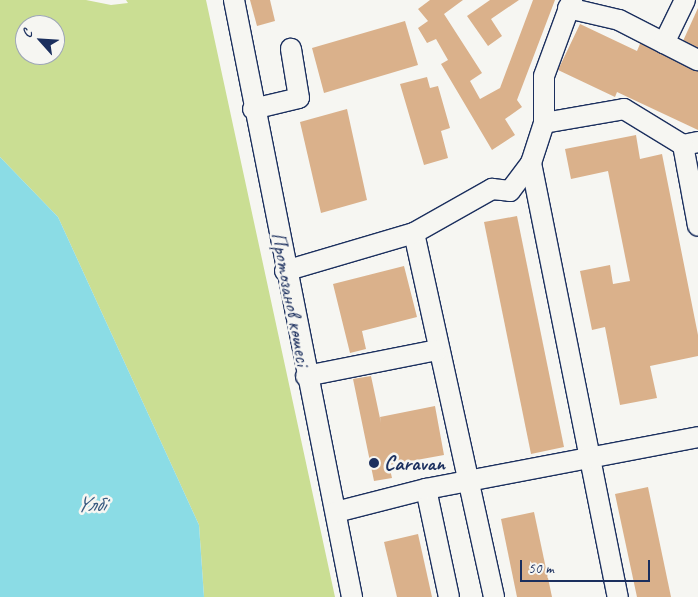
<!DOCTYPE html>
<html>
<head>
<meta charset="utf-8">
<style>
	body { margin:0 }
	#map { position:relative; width:698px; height:597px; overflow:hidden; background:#f6f6f2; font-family:Caveat,sans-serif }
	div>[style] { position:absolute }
	.green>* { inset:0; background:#cade93 }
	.water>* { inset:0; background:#8bdce5 }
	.building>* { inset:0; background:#dab18b }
	.roads { filter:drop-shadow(1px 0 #1b2f5e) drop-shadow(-1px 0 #1b2f5e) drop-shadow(0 1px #1b2f5e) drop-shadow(0 -1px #1b2f5e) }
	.minor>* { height:20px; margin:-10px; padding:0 10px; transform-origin:10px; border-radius:10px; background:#f6f6f2 }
	.dots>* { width:14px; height:14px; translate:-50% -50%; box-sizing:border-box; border:2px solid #f6f6f2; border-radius:50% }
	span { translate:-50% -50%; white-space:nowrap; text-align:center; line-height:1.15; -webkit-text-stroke:5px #f6f6f2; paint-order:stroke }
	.street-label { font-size:21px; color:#1b2f5e }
	.poi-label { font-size:21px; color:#1b2f5e; font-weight:700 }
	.left { translate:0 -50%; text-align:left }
	.water-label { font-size:22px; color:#375a80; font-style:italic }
	.north { position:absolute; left:15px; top:15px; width:50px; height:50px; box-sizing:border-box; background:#f6f6f2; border:1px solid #9ea6b7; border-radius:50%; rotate:296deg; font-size:14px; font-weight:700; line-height:20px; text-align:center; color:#1b2f5e }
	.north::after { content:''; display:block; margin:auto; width:18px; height:22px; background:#1b2f5e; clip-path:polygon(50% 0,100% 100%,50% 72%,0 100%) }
	.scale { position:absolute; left:520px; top:560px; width:130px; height:22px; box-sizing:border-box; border:2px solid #1b2f5e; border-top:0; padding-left:6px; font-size:15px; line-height:18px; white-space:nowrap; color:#1b2f5e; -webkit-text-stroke:4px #f6f6f2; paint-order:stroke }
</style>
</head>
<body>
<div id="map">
	<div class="green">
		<i style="clip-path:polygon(evenodd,0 0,86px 0,111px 5px,128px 3px,126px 0,206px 0,335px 597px,204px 597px,199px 525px,58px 217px,0 157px,0 0,25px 25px,55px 25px,55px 55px,25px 55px,25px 25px)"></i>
	</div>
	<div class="water">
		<i style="clip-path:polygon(0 157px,58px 217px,199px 525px,204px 597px,0 597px)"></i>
	</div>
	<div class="building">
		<i style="clip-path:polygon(250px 0,270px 0,275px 21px,257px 26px)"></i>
		<i style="clip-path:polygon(430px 0,463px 0,444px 14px,482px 73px,470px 81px,480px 99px,500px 88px,533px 0,555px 0,517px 100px,522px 107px,505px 119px,515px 135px,492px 150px,441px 64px,448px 60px,436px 39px,427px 43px,418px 28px,428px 21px,418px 9px)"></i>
		<i style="clip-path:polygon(490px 0,519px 0,491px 19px,502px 36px,488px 46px,467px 16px)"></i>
		<i style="clip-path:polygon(698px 8px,698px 48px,683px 41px)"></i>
		<i style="clip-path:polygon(405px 21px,418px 65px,324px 93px,312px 48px)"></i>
		<i style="clip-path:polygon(580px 24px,637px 51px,642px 39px,698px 66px,698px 130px,617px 92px,615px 97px,558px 70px)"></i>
		<i style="clip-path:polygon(427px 77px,430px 88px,438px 86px,450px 128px,441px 131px,448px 158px,424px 165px,400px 84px)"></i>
		<i style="clip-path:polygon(347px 109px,367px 200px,321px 213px,300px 122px)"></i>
		<i style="clip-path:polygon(636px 135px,640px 159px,662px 154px,698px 335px,698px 356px,650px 366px,657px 398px,620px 405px,605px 327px,592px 330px,580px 271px,610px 265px,613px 284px,630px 281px,608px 171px,571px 179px,565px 149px)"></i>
		<i style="clip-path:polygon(517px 216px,564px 447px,531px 454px,484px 222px)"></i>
		<i style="clip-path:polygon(404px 266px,417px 317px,362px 331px,366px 349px,350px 353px,333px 284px)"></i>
		<i style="clip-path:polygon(371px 376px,381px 423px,380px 417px,435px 406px,444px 455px,389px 465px,392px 478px,374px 481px,353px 379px)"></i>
		<i style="clip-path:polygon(648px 487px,671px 597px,637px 597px,615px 494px)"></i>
		<i style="clip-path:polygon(534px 512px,552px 597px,517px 597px,501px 519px)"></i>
		<i style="clip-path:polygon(418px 534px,432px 597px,397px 597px,384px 542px)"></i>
	</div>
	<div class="roads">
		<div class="minor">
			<i style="left:234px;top:0;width:609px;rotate:78.82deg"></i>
			<i style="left:568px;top:8px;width:52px;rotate:13.2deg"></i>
			<i style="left:619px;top:20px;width:51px;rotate:27.1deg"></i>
			<i style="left:664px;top:43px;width:48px;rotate:-64deg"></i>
			<i style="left:664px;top:43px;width:38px;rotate:27deg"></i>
			<i style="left:253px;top:109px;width:47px;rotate:-13.4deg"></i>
			<i style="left:299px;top:98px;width:50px;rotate:-99.3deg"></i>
			<i style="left:544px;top:123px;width:81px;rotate:-9.9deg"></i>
			<i style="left:624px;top:109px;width:69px;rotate:31.4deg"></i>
			<i style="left:683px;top:145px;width:15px;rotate:-11deg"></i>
			<i style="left:683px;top:145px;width:82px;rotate:79.5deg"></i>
			<i style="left:531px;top:163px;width:443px;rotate:78.7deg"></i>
			<i style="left:414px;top:233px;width:373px;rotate:77.6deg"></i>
			<i style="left:285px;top:271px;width:134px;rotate:-16.4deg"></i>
			<i style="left:414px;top:233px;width:90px;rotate:-29.4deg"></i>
			<i style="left:492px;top:189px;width:18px;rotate:6deg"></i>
			<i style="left:510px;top:191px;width:35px;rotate:-53deg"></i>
			<i style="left:531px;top:163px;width:42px;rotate:-72deg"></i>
			<i style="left:544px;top:123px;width:47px;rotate:-90deg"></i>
			<i style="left:544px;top:76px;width:81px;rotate:-69.8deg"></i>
			<i style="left:306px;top:376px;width:134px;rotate:-11.2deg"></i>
			<i style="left:426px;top:489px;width:110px;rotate:78deg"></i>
			<i style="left:336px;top:512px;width:93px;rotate:-14.3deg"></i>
			<i style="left:426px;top:489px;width:277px;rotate:-10.8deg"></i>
		</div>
	</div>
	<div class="dots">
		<i style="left:374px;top:463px;background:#1b2f5e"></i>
	</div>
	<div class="street-label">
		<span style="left:291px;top:299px;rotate:79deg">Протозанов көшесі</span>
	</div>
	<div class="poi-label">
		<span class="left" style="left:384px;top:463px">Caravan</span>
	</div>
	<div class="water-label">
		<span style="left:91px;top:505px">Үлбі</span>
	</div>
	<div class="north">С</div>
	<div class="scale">50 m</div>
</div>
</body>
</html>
